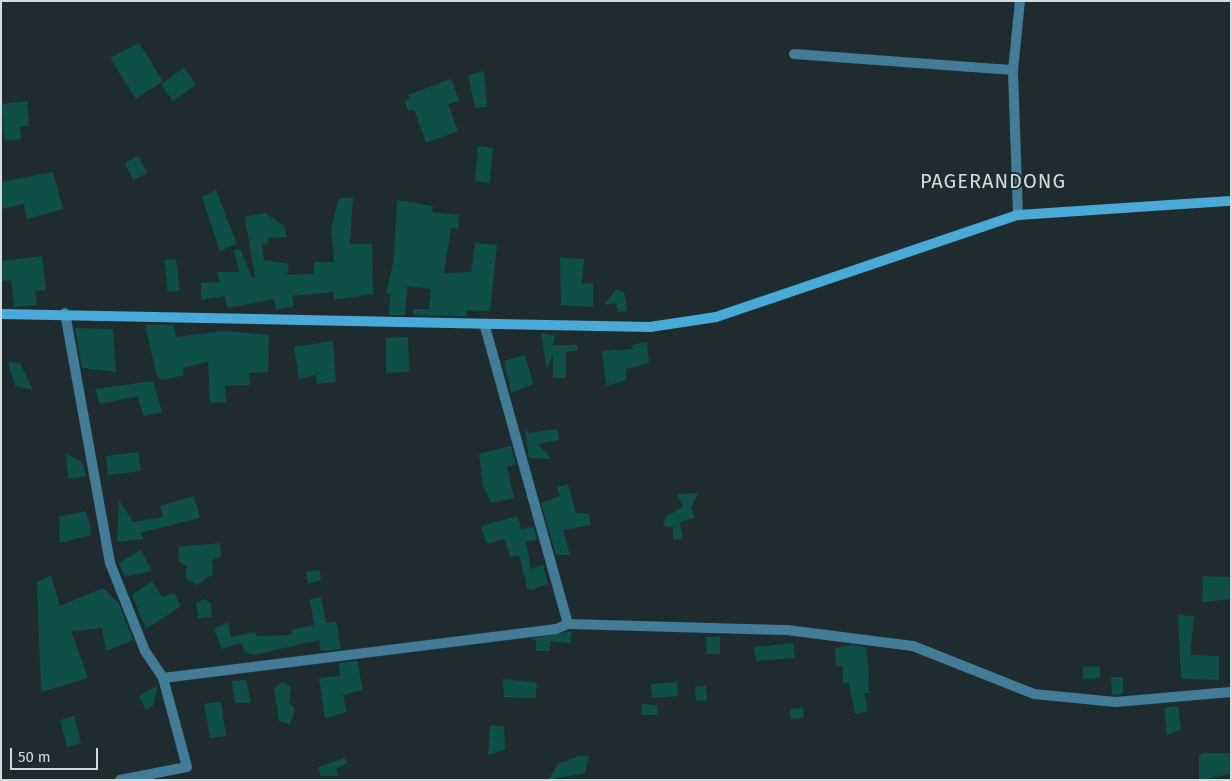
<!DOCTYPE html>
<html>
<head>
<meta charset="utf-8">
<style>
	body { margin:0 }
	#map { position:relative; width:1232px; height:781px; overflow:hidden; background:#1e2c2f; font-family:"Fira Sans",sans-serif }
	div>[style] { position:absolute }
	.building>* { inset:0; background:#0e4f4a }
	.street>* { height:10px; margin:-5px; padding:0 5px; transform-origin:5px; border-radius:5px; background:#437c97 }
	.secondary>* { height:10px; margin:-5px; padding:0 5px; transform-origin:5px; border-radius:5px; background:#49aad7 }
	span { translate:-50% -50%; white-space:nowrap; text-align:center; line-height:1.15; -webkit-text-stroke:4px #1e2c2f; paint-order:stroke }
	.quarter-label { font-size:20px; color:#d3dcdd; letter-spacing:1px }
	.frame { position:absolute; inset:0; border:2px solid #d3dcdd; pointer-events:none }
	.scale { position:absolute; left:10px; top:748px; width:88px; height:22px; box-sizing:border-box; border:2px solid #d3dcdd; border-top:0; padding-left:6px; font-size:15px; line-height:18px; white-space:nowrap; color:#d3dcdd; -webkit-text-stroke:4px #1e2c2f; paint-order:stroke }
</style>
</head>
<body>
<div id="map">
	<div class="building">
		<i style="clip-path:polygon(139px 43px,163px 81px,136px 99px,110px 58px)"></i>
		<i style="clip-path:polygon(184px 68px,196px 85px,173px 101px,161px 84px)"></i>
		<i style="clip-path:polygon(484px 71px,487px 107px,475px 108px,468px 75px)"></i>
		<i style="clip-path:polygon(451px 79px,459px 101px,448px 104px,458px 131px,426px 143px,414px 109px,408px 111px,405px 101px,410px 99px,408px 95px)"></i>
		<i style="clip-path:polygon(27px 101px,29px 126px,20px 127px,21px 139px,5px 141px,1px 104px)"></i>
		<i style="clip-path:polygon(478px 146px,493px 148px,490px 183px,475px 181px)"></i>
		<i style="clip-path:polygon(138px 156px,147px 173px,133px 180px,125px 163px)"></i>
		<i style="clip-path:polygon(53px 172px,63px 209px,27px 219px,24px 204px,1px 209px,1px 182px)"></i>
		<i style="clip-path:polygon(216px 190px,237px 244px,220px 251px,202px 197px)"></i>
		<i style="clip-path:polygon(353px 197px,350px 244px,372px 244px,373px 294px,334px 300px,334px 292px,292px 296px,294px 306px,276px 310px,274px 299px,228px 308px,224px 296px,201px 300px,201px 283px,220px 282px,217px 272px,239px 272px,234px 250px,240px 249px,252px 278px,255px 277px,245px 217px,265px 213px,284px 226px,287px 237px,268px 238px,268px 243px,262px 244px,264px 260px,289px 264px,287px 275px,314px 274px,314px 262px,334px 262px,331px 228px,339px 199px)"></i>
		<i style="clip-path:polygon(397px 200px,433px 206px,432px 212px,459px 215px,458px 229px,451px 228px,444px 273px,471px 272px,475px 243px,497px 245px,490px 311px,467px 310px,467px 316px,413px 315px,413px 309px,429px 309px,431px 289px,407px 286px,405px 315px,389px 315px,390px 294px,386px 294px,394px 259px)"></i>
		<i style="clip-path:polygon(42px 256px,46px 290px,35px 291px,37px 305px,14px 307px,11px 280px,1px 281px,1px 261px)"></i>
		<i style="clip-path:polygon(560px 258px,584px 259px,582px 284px,593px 283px,593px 307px,561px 305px)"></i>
		<i style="clip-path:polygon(176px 259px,180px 291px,168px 292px,164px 260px)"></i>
		<i style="clip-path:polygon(616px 290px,624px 292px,627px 311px,618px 312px,616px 303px,604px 305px)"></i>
		<i style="clip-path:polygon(145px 325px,174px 325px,176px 337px,223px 331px,269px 335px,268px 372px,249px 373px,250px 385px,225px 386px,226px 402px,210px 403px,208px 362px,183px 368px,184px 375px,162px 380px,157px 376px)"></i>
		<i style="clip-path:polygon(75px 328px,113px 329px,116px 372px,82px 368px)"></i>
		<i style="clip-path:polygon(541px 333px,555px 336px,553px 345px,577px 345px,578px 350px,566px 352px,566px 378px,553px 378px,553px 354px,547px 370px)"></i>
		<i style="clip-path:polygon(408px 337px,409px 372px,386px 373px,386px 338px)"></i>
		<i style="clip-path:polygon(333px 341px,336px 382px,317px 384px,316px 375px,299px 379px,294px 347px)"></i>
		<i style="clip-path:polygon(647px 342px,649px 363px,626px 369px,626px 380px,606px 386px,602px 351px,633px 349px,632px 345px)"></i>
		<i style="clip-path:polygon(525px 355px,533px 384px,511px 393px,504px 361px)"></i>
		<i style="clip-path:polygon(8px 362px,20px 363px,33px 390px,15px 386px)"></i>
		<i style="clip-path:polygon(153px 381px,162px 412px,144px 416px,137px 396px,100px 404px,95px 389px)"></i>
		<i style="clip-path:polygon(525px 429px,529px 433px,558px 429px,559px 440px,538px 444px,551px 459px,529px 458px)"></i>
		<i style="clip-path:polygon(511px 446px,516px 464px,507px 467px,514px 498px,491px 503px,483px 486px,479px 454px)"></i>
		<i style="clip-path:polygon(138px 452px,141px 471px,108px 475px,106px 456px)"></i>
		<i style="clip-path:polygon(66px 454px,81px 461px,87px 476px,68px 479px)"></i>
		<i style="clip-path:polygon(568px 484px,576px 513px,589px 514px,591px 525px,563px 530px,570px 555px,556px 555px,541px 503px,560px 496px,557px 487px)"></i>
		<i style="clip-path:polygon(698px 493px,691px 508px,695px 518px,680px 522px,682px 539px,673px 540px,673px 527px,663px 526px,666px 516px,683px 507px,677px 494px)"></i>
		<i style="clip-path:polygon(194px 496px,200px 518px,140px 533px,144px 539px,117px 542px,119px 500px,133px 522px,163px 517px,160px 506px)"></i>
		<i style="clip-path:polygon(86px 511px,92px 535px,60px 543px,59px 517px)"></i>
		<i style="clip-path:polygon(518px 516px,521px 529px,534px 527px,537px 540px,526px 542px,531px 569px,543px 564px,548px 584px,531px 590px,527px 588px,519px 555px,511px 557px,504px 539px,487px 544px,481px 526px)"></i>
		<i style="clip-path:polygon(220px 543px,221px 557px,212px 560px,213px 574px,197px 585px,185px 578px,187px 566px,179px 562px,178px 547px)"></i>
		<i style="clip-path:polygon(141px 550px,152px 571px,125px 577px,119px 563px)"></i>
		<i style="clip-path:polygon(320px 570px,321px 580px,308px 584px,306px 572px)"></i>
		<i style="clip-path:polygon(51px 575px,60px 606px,103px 588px,119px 604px,133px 640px,106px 651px,102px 628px,71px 631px,88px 678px,41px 692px,37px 582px)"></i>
		<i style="clip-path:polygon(1203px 576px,1231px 577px,1231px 599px,1202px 602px)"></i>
		<i style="clip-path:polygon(152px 581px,162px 597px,174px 593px,181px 606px,146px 629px,132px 595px)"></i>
		<i style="clip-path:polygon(321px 597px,326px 623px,336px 622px,341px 649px,321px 651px,319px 640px,254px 655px,244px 652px,242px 643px,222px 649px,214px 629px,228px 622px,231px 637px,255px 632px,256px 636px,292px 635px,291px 630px,314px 625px,310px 599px)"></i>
		<i style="clip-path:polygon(204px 599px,211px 603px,212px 617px,198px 618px,196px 603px)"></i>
		<i style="clip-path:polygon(1178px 615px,1194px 616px,1190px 655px,1219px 656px,1219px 680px,1181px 679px)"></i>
		<i style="clip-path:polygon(572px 631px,570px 643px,550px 641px,550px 651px,536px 651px,536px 640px,530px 639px)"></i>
		<i style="clip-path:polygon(720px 636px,720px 654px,707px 654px,706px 637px)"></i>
		<i style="clip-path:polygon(793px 643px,795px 658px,756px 661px,754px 647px)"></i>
		<i style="clip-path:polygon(853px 645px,866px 647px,868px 663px,869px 693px,864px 693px,868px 711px,855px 714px,849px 683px,843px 683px,843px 666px,836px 666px,835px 648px)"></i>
		<i style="clip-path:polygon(358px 661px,362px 690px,343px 695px,346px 712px,325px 719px,319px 678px,340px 676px,339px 663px)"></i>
		<i style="clip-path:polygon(1100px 666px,1100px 678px,1083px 679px,1083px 667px)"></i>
		<i style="clip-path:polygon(1111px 677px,1123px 677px,1123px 694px,1112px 695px)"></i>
		<i style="clip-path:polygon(503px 679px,537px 683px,535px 698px,504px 697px)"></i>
		<i style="clip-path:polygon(246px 680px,251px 703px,235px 703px,232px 681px)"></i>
		<i style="clip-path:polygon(282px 682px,291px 687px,289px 703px,295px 709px,290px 724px,279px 721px,274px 689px)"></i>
		<i style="clip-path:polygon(677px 682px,678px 696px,652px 698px,651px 684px)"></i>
		<i style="clip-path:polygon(158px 685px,153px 706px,146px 710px,139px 696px)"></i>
		<i style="clip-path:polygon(706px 686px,707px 700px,696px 701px,695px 687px)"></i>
		<i style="clip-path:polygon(221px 702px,226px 736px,210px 738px,204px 704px)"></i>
		<i style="clip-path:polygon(642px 704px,658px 705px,657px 715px,641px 715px)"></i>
		<i style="clip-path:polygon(1178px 706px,1181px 729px,1167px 735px,1164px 708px)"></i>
		<i style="clip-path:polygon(803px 708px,804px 718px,791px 719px,790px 709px)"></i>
		<i style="clip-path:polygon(74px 716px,81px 743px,67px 747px,60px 720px)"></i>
		<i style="clip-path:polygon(490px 725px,504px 726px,505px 750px,488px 755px)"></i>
		<i style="clip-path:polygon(1204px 753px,1231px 753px,1231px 774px,1199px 780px,1199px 756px)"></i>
		<i style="clip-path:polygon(579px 756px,589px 756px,585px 773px,548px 780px,558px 764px)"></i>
		<i style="clip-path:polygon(345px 758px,347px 763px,336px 769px,338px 776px,321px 776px,318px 767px)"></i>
	</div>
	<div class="street">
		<i style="left:794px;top:54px;width:220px;rotate:4.2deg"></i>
		<i style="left:1018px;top:215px;width:145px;rotate:-92deg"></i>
		<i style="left:1013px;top:70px;width:69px;rotate:-84.2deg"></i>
		<i style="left:65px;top:313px;width:254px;rotate:79.8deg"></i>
		<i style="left:110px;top:563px;width:95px;rotate:68.3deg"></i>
		<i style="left:145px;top:651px;width:32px;rotate:56deg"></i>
		<i style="left:163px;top:678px;width:396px;rotate:-7.1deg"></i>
		<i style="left:556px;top:629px;width:13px;rotate:-23deg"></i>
		<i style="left:568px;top:624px;width:309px;rotate:-105.6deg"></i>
		<i style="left:568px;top:624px;width:219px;rotate:1.6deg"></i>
		<i style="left:787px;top:630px;width:127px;rotate:7.2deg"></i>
		<i style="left:913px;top:646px;width:130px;rotate:21.6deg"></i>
		<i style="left:1034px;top:694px;width:82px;rotate:5.6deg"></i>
		<i style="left:1116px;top:702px;width:115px;rotate:-5deg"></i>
		<i style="left:120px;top:780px;width:68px;rotate:-11deg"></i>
		<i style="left:187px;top:767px;width:92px;rotate:-105.1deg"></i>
	</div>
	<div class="secondary">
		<i style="left:1px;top:314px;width:649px;rotate:1.15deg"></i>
		<i style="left:650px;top:327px;width:67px;rotate:-8.6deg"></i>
		<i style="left:716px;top:317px;width:319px;rotate:-18.7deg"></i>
		<i style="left:1018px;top:215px;width:213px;rotate:-3.8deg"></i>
	</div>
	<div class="quarter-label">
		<span style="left:993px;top:181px">PAGERANDONG</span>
	</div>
	<div class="frame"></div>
	<div class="scale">50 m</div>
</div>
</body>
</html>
